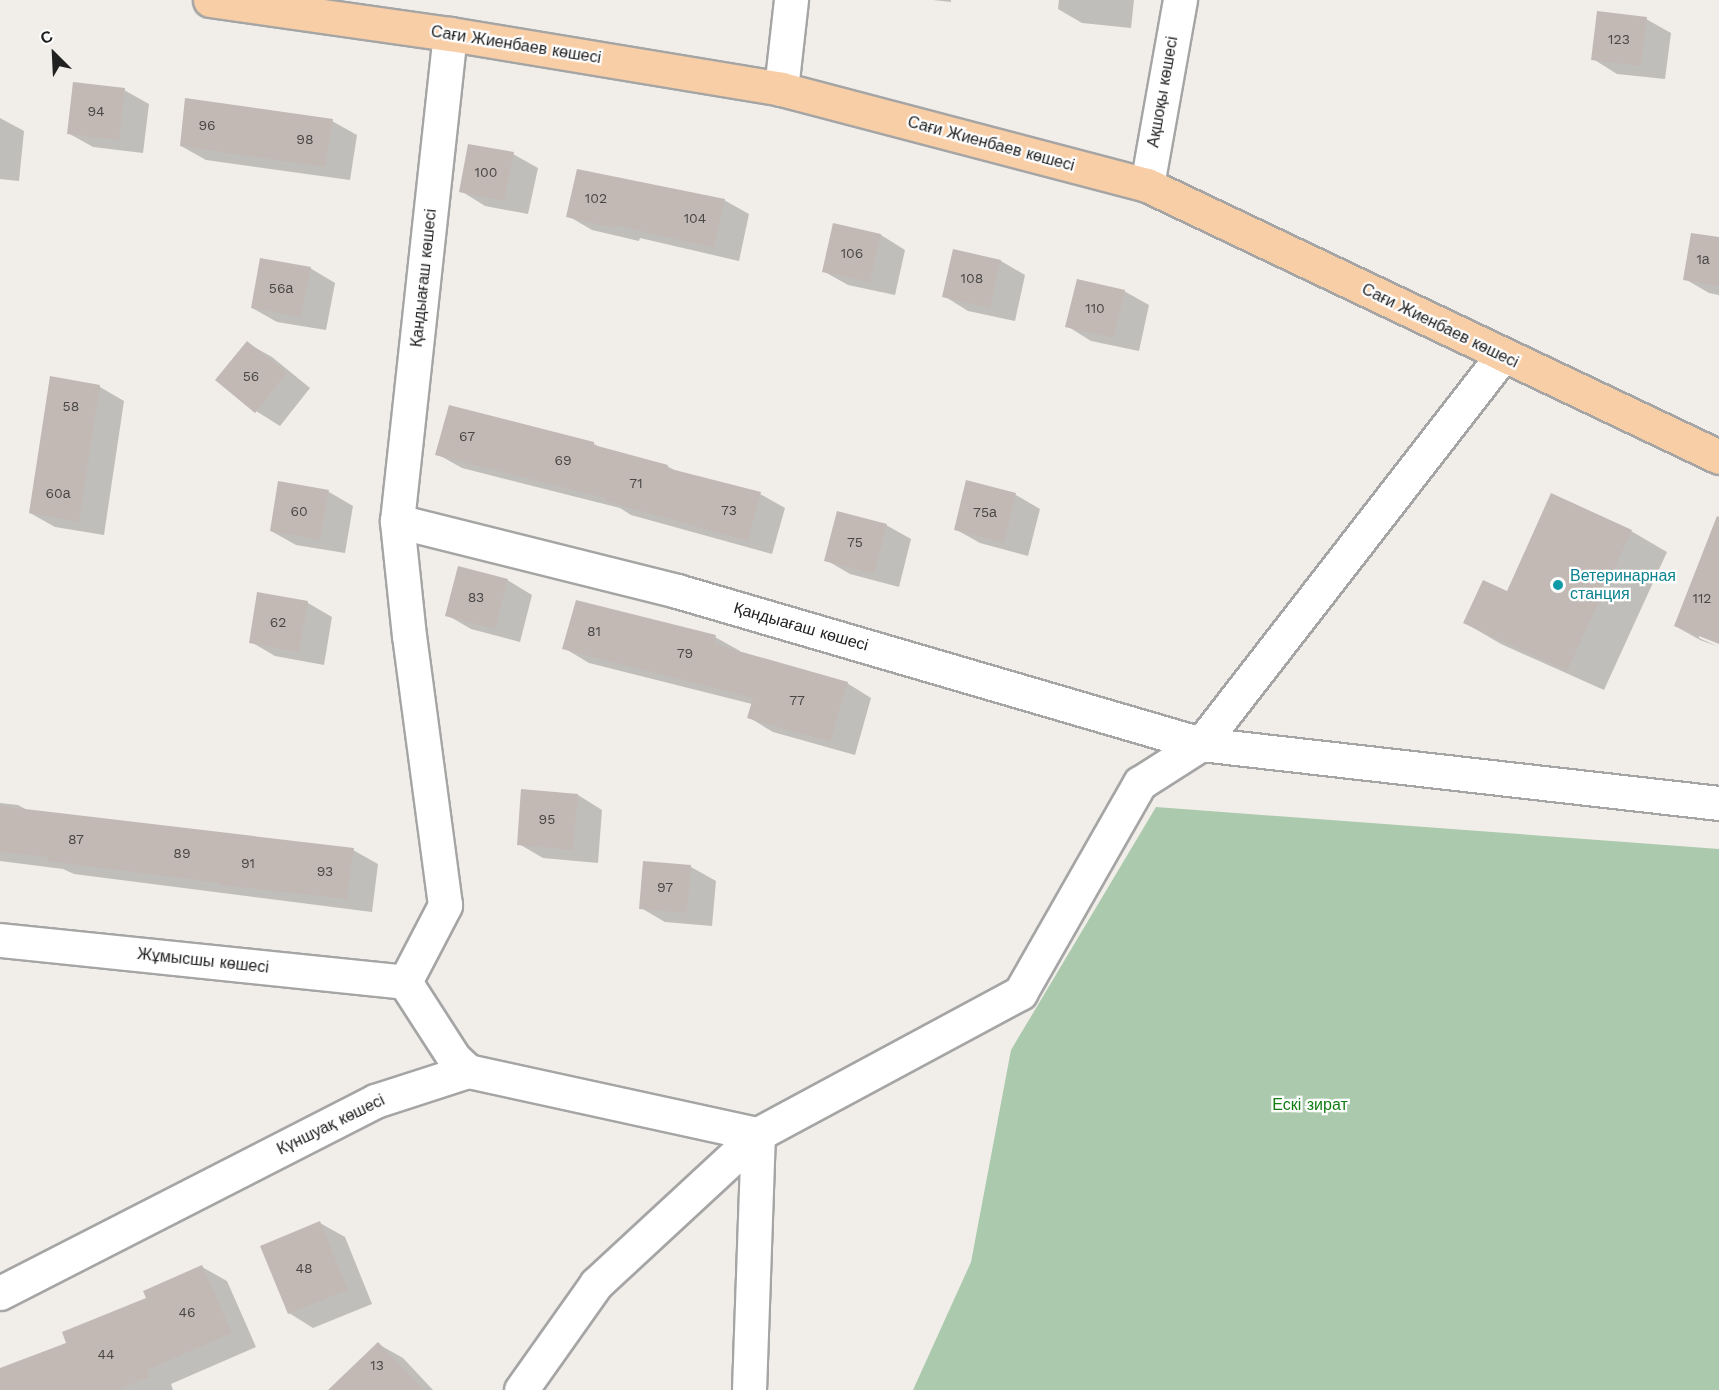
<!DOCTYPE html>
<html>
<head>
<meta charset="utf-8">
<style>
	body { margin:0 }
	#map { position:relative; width:1719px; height:1390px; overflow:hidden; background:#f1eee9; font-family:"Work Sans",sans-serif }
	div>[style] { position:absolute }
	.cemetery>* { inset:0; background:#abc9ad }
	.shadow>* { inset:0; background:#0003 }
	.building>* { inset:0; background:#c2b9b5 }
	.roads { filter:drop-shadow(2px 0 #a5a5a5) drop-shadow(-2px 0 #a5a5a5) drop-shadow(0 2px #a5a5a5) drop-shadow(0 -2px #a5a5a5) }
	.minor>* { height:33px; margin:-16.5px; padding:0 16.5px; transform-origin:16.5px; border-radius:16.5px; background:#fff }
	.major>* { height:33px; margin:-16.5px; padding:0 16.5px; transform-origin:16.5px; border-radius:16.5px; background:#f8cea7 }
	.dots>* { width:16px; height:16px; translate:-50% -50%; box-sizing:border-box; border:3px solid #fff; border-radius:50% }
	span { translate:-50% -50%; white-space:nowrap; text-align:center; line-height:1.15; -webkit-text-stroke:4.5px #fff; paint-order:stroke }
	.number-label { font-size:14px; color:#494746 }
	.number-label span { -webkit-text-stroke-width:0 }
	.street-label { font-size:16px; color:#212121 }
	.culture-label { font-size:16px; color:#0d838f }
	.left { translate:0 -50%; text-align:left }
	.park-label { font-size:16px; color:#127d12 }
	.north { position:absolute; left:24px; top:24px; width:60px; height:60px; -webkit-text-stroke:4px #fff; paint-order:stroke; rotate:336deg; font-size:16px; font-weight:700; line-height:24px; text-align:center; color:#212121 }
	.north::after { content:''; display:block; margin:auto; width:21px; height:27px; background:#212121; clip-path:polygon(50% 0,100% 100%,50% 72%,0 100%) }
</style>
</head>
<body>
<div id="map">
	<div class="cemetery">
		<i style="clip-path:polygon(1156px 807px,1719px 849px,1719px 1390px,913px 1390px,971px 1262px,1011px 1050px)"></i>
	</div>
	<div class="shadow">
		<i style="clip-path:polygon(933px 0,951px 0,951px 2px)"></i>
		<i style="clip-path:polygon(1059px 0,1134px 0,1131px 28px,1082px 23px,1058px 9px)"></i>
		<i style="clip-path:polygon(1646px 19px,1671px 33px,1665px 79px,1617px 74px,1593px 59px)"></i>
		<i style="clip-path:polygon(124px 90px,149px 104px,143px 153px,93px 147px,68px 133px)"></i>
		<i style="clip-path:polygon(0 118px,24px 131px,19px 181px,0 179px)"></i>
		<i style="clip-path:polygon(332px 121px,357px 135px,350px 180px,206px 160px,181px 146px)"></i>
		<i style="clip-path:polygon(513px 154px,538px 168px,528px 214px,485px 206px,461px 191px)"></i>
		<i style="clip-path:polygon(724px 200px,749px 214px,739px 261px,640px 238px,639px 241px,592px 230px,568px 216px)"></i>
		<i style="clip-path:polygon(834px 225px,881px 235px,905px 250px,895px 295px,848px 285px,823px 271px)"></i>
		<i style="clip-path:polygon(1719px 239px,1719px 295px,1709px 293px,1685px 279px)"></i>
		<i style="clip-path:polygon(954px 251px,1001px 261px,1025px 275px,1015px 321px,968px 311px,944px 296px)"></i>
		<i style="clip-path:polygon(310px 268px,335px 283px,326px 330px,277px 322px,252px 308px)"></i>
		<i style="clip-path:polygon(1124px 291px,1149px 305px,1139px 351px,1091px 341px,1067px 326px)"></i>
		<i style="clip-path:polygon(247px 343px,272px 357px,310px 388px,280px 426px,256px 411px)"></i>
		<i style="clip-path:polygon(51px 378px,100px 387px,124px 401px,104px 535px,55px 527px,30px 513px)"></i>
		<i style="clip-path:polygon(594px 444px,604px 450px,667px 466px,678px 472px,760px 494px,785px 508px,772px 554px,631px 515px,620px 508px,462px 468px,437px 454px)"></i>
		<i style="clip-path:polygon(967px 482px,1016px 495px,1040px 509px,1028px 556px,980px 543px,955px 529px)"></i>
		<i style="clip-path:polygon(329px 492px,353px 506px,345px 553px,296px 545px,271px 531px)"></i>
		<i style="clip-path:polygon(886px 525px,911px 539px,899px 587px,850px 574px,826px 560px)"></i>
		<i style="clip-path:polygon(1631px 531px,1667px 552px,1604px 690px,1501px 644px,1465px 623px)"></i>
		<i style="clip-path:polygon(1719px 572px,1719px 643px,1699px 635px,1699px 638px,1719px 647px,1700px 640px,1675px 626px)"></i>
		<i style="clip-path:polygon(507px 580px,532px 595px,520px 642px,471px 629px,447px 615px)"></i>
		<i style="clip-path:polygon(259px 594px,308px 603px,332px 617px,324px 665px,275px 656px,251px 642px)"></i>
		<i style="clip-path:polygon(715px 637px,740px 651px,739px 653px,847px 683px,871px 698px,855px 755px,773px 732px,748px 717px,752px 704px,589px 663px,564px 648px)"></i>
		<i style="clip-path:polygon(578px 795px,602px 810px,598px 863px,543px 858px,519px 844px)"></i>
		<i style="clip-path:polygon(0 803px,18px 805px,29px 811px,353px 850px,378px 864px,372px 912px,74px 874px,63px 869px,0 861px)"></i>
		<i style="clip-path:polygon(644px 863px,691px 867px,716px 881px,712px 926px,665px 922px,641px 908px)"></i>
		<i style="clip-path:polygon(320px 1223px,345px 1237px,372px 1304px,313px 1328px,289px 1313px)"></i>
		<i style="clip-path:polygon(202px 1267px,227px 1281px,256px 1347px,171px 1384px,173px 1390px,0 1390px,0 1369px,68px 1344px)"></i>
		<i style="clip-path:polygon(378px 1344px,403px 1358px,433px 1390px,336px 1390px)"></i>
	</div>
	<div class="building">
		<i style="clip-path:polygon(1597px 11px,1647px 17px,1641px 66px,1591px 60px)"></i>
		<i style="clip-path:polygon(73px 82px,125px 88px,119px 140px,67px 134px)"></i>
		<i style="clip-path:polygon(185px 98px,333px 119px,325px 167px,180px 146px)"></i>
		<i style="clip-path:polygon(468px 144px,514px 152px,504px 201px,459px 192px)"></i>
		<i style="clip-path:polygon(577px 169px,725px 199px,714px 248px,615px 225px,615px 228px,566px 217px)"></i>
		<i style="clip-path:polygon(833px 223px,881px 234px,870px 282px,822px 272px)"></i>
		<i style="clip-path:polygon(1691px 233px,1719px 237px,1719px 286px,1683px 280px)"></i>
		<i style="clip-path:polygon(953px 249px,1001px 260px,990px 308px,942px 297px)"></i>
		<i style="clip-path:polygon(260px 258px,311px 267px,301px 317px,251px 308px)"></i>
		<i style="clip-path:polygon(1077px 279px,1125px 290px,1114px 338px,1065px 327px)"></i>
		<i style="clip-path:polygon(247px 341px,287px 373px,255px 413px,215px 380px)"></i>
		<i style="clip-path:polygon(50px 376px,100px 385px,79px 522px,29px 513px)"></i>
		<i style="clip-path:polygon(449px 405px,594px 442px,594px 445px,668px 465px,667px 468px,761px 492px,748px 541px,605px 501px,606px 498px,435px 455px)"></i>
		<i style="clip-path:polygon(966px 480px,1016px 493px,1004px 543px,954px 530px)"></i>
		<i style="clip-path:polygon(278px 481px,329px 490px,320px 540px,270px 531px)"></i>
		<i style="clip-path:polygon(1551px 493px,1632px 530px,1567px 671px,1463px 623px,1483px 580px,1507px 591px)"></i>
		<i style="clip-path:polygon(837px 511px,887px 524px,874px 574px,824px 561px)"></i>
		<i style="clip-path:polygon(1717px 516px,1719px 517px,1719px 644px,1674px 626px)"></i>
		<i style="clip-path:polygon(458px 566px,508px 579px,495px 629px,445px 616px)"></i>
		<i style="clip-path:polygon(257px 592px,308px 601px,299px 652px,249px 643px)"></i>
		<i style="clip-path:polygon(576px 600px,716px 635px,714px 644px,848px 682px,830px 742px,747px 718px,753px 698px,562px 649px)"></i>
		<i style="clip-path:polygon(521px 789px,578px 794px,573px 850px,517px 845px)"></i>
		<i style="clip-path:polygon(0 806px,354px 848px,347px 899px,219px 885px,220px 883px,47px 861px,48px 857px,0 852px)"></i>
		<i style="clip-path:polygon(643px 861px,691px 865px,687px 913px,639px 909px)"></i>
		<i style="clip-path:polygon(320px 1221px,348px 1290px,288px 1314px,260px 1246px)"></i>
		<i style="clip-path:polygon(202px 1265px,232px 1333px,147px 1370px,150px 1377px,116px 1390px,0 1390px,0 1368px,66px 1343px,62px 1332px,146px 1298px,143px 1291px)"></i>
		<i style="clip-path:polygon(378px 1342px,424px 1390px,328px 1390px)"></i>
	</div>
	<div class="roads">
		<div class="minor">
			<i style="left:781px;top:89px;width:90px;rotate:-83.6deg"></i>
			<i style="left:1147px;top:185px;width:188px;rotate:-79.9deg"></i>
			<i style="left:397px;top:521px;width:289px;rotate:14deg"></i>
			<i style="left:677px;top:591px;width:546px;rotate:16.28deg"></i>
			<i style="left:1201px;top:744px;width:521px;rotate:6.5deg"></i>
			<i style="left:0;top:940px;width:407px;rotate:5.9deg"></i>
			<i style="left:405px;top:982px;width:87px;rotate:-62.5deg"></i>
			<i style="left:445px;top:905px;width:271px;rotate:-97.6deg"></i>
			<i style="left:409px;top:636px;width:116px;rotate:-96deg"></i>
			<i style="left:397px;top:521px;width:490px;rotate:-83.8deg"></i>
			<i style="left:405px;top:982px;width:90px;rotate:57.2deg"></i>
			<i style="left:454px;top:1058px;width:19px;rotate:43deg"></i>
			<i style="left:0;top:1293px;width:421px;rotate:-27.1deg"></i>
			<i style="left:375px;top:1101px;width:98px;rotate:-17.9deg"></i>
			<i style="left:468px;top:1071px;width:297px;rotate:12.3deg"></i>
			<i style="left:521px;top:1390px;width:130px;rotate:-54.7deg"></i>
			<i style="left:596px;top:1284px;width:221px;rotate:-42.8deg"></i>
			<i style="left:758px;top:1134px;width:298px;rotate:-28.3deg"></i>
			<i style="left:1020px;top:993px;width:242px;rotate:-60.3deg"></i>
			<i style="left:1140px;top:783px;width:72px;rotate:-32.6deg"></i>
			<i style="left:1201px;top:744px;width:491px;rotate:-52.2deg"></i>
			<i style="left:749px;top:1390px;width:256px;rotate:-88deg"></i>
		</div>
		<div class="major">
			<i style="left:210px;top:0;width:242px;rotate:8.1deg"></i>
			<i style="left:450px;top:34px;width:336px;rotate:9.4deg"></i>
			<i style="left:781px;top:89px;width:378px;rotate:14.7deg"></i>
			<i style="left:1147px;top:185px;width:633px;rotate:25.43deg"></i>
		</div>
	</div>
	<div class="dots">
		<i style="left:1558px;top:585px;background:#0f9aa8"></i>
	</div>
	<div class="number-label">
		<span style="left:1619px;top:39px">123</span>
		<span style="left:96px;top:111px">94</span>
		<span style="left:207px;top:125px">96</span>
		<span style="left:305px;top:139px">98</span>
		<span style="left:486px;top:172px">100</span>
		<span style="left:596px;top:198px">102</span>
		<span style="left:695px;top:218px">104</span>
		<span style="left:852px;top:253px">106</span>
		<span style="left:1703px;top:259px">1а</span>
		<span style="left:972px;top:278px">108</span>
		<span style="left:281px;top:288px">56а</span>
		<span style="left:1095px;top:308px">110</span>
		<span style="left:251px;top:376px">56</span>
		<span style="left:71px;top:406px">58</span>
		<span style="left:467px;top:436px">67</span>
		<span style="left:563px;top:460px">69</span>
		<span style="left:636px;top:483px">71</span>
		<span style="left:58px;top:493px">60а</span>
		<span style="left:729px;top:510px">73</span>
		<span style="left:299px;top:511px">60</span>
		<span style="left:985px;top:512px">75а</span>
		<span style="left:855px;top:542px">75</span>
		<span style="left:476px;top:597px">83</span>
		<span style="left:1702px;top:598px">112</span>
		<span style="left:278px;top:622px">62</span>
		<span style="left:594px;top:631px">81</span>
		<span style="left:685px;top:653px">79</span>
		<span style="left:797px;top:700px">77</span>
		<span style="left:547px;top:819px">95</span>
		<span style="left:76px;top:839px">87</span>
		<span style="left:182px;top:853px">89</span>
		<span style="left:248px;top:863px">91</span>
		<span style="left:325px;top:871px">93</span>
		<span style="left:665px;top:887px">97</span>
		<span style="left:304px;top:1268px">48</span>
		<span style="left:187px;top:1312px">46</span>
		<span style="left:106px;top:1354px">44</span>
		<span style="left:377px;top:1365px">13</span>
	</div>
	<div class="street-label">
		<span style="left:516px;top:45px;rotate:9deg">Сағи Жиенбаев көшесі</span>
		<span style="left:1163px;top:92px;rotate:-80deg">Ақшоқы көшесі</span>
		<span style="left:991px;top:144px;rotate:15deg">Сағи Жиенбаев көшесі</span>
		<span style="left:424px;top:278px;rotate:-84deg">Қандыағаш көшесі</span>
		<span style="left:1440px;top:326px;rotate:26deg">Сағи Жиенбаев көшесі</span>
		<span style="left:801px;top:627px;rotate:16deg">Қандыағаш көшесі</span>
		<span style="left:203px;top:961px;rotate:6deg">Жұмысшы көшесі</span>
		<span style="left:331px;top:1125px;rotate:-26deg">Күншуақ көшесі</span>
	</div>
	<div class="culture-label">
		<span class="left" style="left:1570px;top:585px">Ветеринарная<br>станция</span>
	</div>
	<div class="park-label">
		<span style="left:1310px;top:1105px">Ескі зират</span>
	</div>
	<div class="north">С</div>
</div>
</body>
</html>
